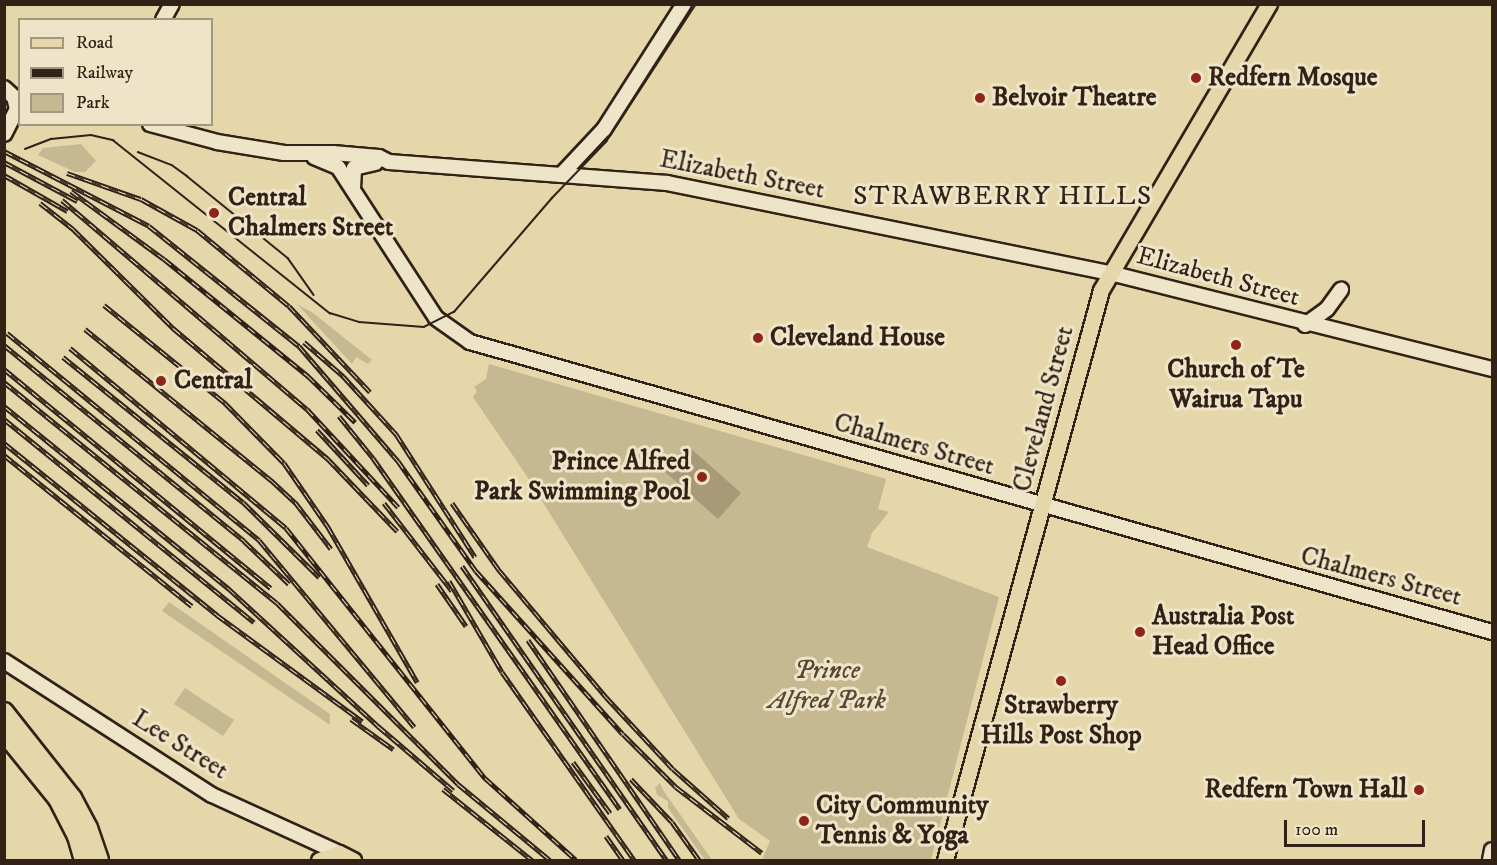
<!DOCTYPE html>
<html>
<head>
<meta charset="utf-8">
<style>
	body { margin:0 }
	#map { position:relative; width:1497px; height:865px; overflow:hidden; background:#e5d7aa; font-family:"IM FELL DW Pica",serif }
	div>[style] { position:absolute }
	.green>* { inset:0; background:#c6b891 }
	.water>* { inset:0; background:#a89978 }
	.roads { filter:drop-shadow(2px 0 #312116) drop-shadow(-2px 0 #312116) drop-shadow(0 2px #312116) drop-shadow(0 -2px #312116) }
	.secondary>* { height:14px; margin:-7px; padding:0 7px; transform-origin:7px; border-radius:7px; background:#eee5c8 }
	.primary>* { height:15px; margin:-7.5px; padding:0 7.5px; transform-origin:7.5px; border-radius:7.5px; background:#e5d7aa }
	.highway>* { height:18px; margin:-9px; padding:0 9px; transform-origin:9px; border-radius:9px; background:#e5d7aa }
	.tram>* { height:1.5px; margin:-0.75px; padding:0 0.75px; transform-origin:0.75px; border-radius:0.75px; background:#312116 }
	.rail>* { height:5px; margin-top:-2.5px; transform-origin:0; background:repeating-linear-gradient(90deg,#eee5c8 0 9px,#312116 0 18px); box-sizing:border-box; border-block:2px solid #312116 }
	.dots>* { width:16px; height:16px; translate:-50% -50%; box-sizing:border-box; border:3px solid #eee5c8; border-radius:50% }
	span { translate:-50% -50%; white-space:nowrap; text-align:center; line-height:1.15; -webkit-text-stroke:6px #eee5c8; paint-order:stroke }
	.poi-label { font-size:26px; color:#312116; font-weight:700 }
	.left { translate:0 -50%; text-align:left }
	.right { translate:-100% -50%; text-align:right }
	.street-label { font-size:26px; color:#312116 }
	.park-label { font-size:26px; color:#564735; font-style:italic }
	.neighbourhood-label { font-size:27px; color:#312116; letter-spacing:1.5px }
	.frame { position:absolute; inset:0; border:6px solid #312116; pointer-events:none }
	.legend { position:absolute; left:18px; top:18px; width:195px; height:108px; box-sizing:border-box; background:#eee5c8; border:2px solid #a29781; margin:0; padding:8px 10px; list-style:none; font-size:18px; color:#312116 }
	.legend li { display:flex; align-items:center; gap:12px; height:30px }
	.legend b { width:30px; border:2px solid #a29781 }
	.scale { position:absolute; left:1284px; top:820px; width:141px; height:27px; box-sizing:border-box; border:3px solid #312116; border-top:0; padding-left:8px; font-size:18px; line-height:21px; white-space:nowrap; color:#312116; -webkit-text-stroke:4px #eee5c8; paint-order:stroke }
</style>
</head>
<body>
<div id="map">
	<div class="green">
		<i style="clip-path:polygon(81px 144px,96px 161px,85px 172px,75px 172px,38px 155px,43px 148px)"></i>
		<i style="clip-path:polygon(297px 304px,313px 313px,372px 360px,368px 364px,356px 357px,352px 364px)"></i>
		<i style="clip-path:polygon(489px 364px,886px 479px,878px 509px,889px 512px,872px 533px,867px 547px,999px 597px,931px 860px,762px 860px,770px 841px,739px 819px,526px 475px,473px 397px,477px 391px,474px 387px,486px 379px)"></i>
		<i style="clip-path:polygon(169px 602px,330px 714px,330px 725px,162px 611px)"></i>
		<i style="clip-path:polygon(185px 688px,234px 720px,223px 736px,174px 704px)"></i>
		<i style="clip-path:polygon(660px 783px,663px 790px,712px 860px,705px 860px,668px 808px,668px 801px,657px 795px,655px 788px)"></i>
	</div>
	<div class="water">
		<i style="clip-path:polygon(687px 445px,741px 493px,718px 519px,664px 471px)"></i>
	</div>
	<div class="roads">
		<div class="secondary">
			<i style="left:163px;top:20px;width:18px;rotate:-61deg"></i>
			<i style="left:4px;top:88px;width:13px;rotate:42deg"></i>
			<i style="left:14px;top:97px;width:12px;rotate:76deg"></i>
			<i style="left:17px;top:109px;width:28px;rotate:117deg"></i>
			<i style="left:150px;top:124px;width:69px;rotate:15deg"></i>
			<i style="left:217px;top:142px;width:68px;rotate:9.3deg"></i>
			<i style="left:284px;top:153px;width:49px"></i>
			<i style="left:333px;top:153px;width:46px;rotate:5deg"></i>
			<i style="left:379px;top:157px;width:11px;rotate:27deg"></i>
			<i style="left:389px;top:162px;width:279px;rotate:4.3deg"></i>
			<i style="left:667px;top:183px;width:452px;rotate:11.5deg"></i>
			<i style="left:1110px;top:273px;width:394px;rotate:14.1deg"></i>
			<i style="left:314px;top:157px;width:26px;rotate:23deg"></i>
			<i style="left:338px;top:167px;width:180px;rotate:57deg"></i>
			<i style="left:436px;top:318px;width:42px;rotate:35.2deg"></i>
			<i style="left:470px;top:342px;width:1062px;rotate:15.84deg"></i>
			<i style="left:561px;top:175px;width:63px;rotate:-46.9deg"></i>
			<i style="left:604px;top:129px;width:148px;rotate:-57.4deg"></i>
			<i style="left:353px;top:189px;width:21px;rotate:-87deg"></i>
			<i style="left:354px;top:168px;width:22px;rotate:-13deg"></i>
			<i style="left:1305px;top:325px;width:27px;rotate:-36deg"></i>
			<i style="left:1327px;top:309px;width:24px;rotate:-54deg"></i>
			<i style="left:4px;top:661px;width:247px;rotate:32.8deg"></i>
			<i style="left:212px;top:795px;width:140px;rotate:24.5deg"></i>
			<i style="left:1490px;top:860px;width:10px;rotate:-79deg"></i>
		</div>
		<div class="primary">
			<i style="left:319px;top:860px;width:21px;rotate:-19deg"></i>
			<i style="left:339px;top:853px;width:16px;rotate:27deg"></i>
			<i style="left:945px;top:860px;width:591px;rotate:-74.69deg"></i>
			<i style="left:1101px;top:290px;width:332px;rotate:-59.6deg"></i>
		</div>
		<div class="highway">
			<i style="left:4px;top:712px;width:110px;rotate:51.7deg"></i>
			<i style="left:72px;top:798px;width:34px;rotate:62deg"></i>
			<i style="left:88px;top:828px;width:34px;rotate:71deg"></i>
			<i style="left:4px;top:732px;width:86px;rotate:51.1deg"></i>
			<i style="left:58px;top:799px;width:42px;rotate:62.8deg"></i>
			<i style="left:77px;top:836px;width:25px;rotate:74deg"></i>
		</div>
	</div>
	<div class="tram">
		<i style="left:25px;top:149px;width:28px;rotate:-21deg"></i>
		<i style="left:51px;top:139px;width:40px;rotate:-5.7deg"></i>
		<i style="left:91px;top:135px;width:23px;rotate:13deg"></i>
		<i style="left:113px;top:140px;width:278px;rotate:38.6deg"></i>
		<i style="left:330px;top:313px;width:30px;rotate:17deg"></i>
		<i style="left:359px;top:322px;width:65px;rotate:4.4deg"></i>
		<i style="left:424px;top:327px;width:34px;rotate:-27deg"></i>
		<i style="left:454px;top:312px;width:150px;rotate:-49.3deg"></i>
		<i style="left:552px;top:198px;width:78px;rotate:-46deg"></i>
		<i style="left:606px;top:142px;width:165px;rotate:-56.9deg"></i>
		<i style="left:138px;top:152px;width:36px;rotate:21deg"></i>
		<i style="left:172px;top:165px;width:19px;rotate:36deg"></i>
		<i style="left:187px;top:176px;width:130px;rotate:39.1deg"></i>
		<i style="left:288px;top:258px;width:45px;rotate:54.9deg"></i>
	</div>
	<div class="rail">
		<i style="left:4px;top:151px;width:163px;rotate:27.3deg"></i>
		<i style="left:149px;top:226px;width:192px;rotate:38.7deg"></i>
		<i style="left:299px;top:346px;width:152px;rotate:49.3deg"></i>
		<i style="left:398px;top:461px;width:135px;rotate:54.7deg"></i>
		<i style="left:476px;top:571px;width:219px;rotate:48deg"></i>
		<i style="left:623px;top:734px;width:75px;rotate:45deg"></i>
		<i style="left:676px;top:787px;width:108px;rotate:37.5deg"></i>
		<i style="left:4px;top:162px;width:83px;rotate:28.1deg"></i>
		<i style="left:67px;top:173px;width:78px;rotate:19.4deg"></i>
		<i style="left:141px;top:199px;width:64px;rotate:29deg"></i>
		<i style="left:197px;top:230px;width:119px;rotate:39.6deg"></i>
		<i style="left:289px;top:306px;width:118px;rotate:46.7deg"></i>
		<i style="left:4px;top:175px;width:73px;rotate:29.7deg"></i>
		<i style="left:71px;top:191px;width:115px;rotate:36.2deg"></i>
		<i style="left:164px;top:259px;width:186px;rotate:39.1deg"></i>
		<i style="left:308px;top:376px;width:66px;rotate:44.4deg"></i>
		<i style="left:62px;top:200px;width:322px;rotate:40.5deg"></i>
		<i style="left:307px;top:409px;width:134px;rotate:47.1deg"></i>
		<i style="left:40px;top:203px;width:42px;rotate:38.2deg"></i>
		<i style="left:73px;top:229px;width:141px;rotate:44.7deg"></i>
		<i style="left:173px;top:328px;width:203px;rotate:40.2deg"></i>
		<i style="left:328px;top:459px;width:100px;rotate:46.2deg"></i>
		<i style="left:104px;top:305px;width:156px;rotate:39deg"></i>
		<i style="left:225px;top:403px;width:84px;rotate:45.5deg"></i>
		<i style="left:284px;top:463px;width:78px;rotate:55.5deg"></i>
		<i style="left:328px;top:527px;width:179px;rotate:60.1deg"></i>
		<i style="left:85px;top:329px;width:240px;rotate:39.1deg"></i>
		<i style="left:271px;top:480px;width:33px;rotate:43deg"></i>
		<i style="left:295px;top:502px;width:59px;rotate:52.5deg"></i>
		<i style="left:7px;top:333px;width:326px;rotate:39.4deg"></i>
		<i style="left:259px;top:540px;width:243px;rotate:50.3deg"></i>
		<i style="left:304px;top:342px;width:52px;rotate:41.1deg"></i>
		<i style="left:343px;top:376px;width:79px;rotate:47.6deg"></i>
		<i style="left:396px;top:434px;width:146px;rotate:57.3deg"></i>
		<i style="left:4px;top:345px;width:310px;rotate:39.2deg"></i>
		<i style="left:244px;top:541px;width:62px;rotate:43.7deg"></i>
		<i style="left:70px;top:348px;width:281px;rotate:39.8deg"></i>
		<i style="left:286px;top:528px;width:320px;rotate:51.5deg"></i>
		<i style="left:485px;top:778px;width:122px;rotate:42deg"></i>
		<i style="left:63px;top:357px;width:231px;rotate:38.9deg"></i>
		<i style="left:243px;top:502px;width:107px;rotate:44.6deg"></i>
		<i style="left:4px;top:369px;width:345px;rotate:39.4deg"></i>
		<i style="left:4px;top:382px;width:351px;rotate:39deg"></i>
		<i style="left:277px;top:603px;width:256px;rotate:45deg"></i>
		<i style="left:458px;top:784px;width:119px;rotate:39.6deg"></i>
		<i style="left:4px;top:406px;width:289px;rotate:39.1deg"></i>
		<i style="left:228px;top:588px;width:204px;rotate:42.6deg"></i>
		<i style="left:378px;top:726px;width:99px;rotate:40.5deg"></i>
		<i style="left:339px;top:416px;width:54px;rotate:51deg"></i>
		<i style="left:373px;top:458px;width:429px;rotate:54.9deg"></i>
		<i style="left:4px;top:419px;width:322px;rotate:39.1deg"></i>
		<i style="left:317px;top:430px;width:75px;rotate:47.2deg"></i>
		<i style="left:4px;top:443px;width:274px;rotate:38.9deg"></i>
		<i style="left:217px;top:615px;width:180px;rotate:36.2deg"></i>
		<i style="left:4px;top:455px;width:241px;rotate:38.8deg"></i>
		<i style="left:384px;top:503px;width:111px;rotate:52.3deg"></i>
		<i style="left:452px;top:503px;width:82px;rotate:55deg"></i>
		<i style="left:499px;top:570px;width:166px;rotate:49.9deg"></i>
		<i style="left:606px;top:697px;width:98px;rotate:47.1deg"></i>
		<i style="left:673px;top:769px;width:74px;rotate:41.7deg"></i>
		<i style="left:462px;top:566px;width:358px;rotate:55.2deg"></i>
		<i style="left:449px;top:581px;width:105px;rotate:59.8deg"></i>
		<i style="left:502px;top:672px;width:230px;rotate:54.9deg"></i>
		<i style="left:437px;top:584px;width:51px;rotate:55.4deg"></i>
		<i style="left:528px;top:640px;width:267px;rotate:55.5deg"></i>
		<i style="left:351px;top:719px;width:52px;rotate:35.5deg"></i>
		<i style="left:573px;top:762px;width:63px;rotate:54deg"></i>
		<i style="left:631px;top:779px;width:59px;rotate:46.4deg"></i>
		<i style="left:672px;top:822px;width:47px;rotate:54.6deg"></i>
		<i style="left:443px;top:789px;width:114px;rotate:38.6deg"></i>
		<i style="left:606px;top:836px;width:29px;rotate:55deg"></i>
	</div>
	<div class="dots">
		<i style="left:1196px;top:78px;background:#8f2418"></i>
		<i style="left:980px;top:98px;background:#8f2418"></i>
		<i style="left:214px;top:213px;background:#8f2418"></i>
		<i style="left:758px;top:338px;background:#8f2418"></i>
		<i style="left:1236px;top:345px;background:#8f2418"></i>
		<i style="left:161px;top:381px;background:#8f2418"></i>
		<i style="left:702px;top:477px;background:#8f2418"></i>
		<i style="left:1140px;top:632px;background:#8f2418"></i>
		<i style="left:1061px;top:681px;background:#8f2418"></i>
		<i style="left:1419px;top:790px;background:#8f2418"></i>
		<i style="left:804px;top:821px;background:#8f2418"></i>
	</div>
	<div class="poi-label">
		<span class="left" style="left:1208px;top:78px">Redfern Mosque</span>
		<span class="left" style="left:992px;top:98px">Belvoir Theatre</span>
		<span class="left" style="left:228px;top:213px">Central<br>Chalmers Street</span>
		<span class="left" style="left:770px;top:338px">Cleveland House</span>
		<span style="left:1236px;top:385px">Church of Te<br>Wairua Tapu</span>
		<span class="left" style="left:174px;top:381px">Central</span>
		<span class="right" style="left:690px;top:477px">Prince Alfred<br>Park Swimming Pool</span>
		<span class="left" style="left:1152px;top:632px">Australia Post<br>Head Office</span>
		<span style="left:1061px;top:721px">Strawberry<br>Hills Post Shop</span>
		<span class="right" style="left:1407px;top:790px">Redfern Town Hall</span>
		<span class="left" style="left:816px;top:821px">City Community<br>Tennis &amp; Yoga</span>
	</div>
	<div class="street-label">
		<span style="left:742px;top:175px;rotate:11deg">Elizabeth Street</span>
		<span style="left:1218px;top:277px;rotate:15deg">Elizabeth Street</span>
		<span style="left:1044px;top:409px;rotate:-75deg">Cleveland Street</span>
		<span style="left:914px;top:445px;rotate:16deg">Chalmers Street</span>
		<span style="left:1381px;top:577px;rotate:15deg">Chalmers Street</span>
		<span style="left:180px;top:745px;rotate:32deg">Lee Street</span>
	</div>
	<div class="park-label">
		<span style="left:827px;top:686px">Prince<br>Alfred Park</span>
	</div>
	<div class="neighbourhood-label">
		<span style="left:1003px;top:197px">STRAWBERRY HILLS</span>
	</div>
	<div class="frame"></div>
	<ul class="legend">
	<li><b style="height:8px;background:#e5d7aa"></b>Road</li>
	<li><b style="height:8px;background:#312116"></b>Railway</li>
	<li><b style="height:16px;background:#c6b891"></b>Park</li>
	</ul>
	<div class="scale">100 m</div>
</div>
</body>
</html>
